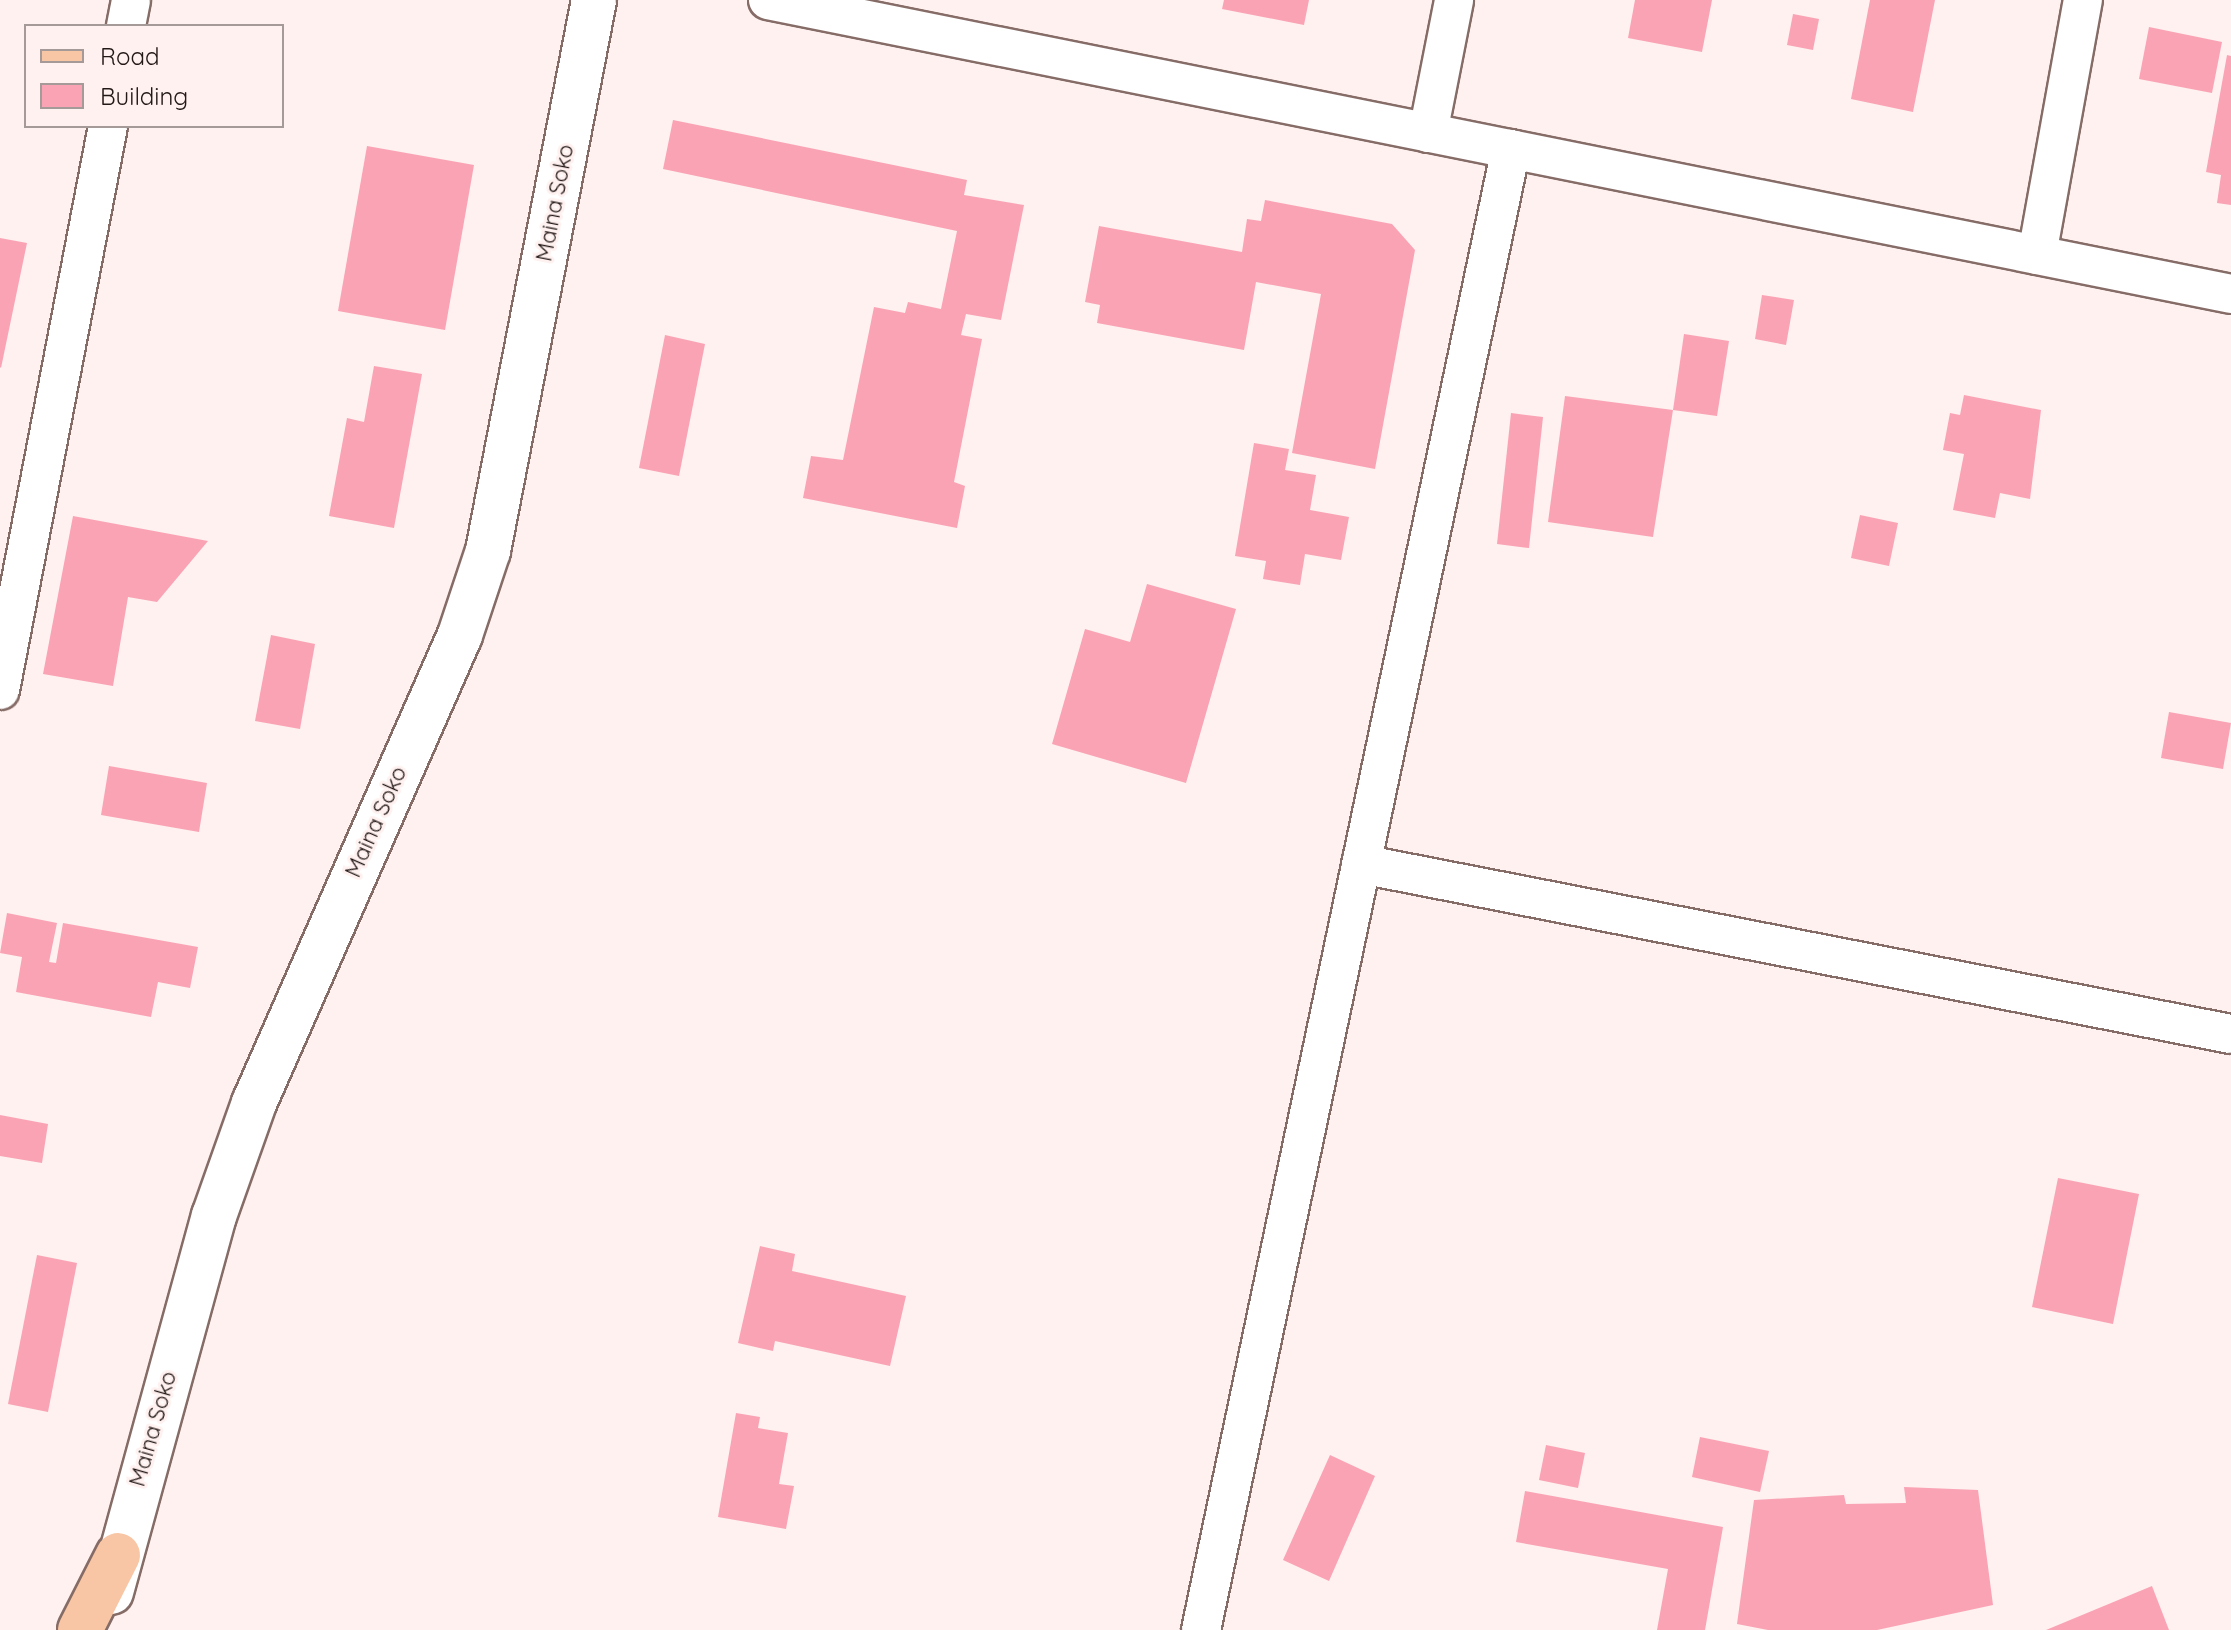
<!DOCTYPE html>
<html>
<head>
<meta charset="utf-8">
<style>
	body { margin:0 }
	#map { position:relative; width:2231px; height:1630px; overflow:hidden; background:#fef1ef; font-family:Quicksand,sans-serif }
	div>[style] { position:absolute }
	.building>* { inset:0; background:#faa3b5 }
	.roads { filter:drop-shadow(2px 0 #866c67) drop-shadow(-2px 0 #866c67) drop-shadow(0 2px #866c67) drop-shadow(0 -2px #866c67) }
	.minor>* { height:38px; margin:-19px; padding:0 19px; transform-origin:19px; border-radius:19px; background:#fff }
	.tertiary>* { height:44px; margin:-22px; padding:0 22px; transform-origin:22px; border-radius:22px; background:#fff }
	.primary>* { height:44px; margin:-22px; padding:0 22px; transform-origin:22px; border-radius:22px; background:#f8c6a4 }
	span { translate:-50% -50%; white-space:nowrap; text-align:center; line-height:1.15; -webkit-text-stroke:6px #fef1ef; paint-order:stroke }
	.street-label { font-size:22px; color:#231816 }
	.legend { position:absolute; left:24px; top:24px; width:260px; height:104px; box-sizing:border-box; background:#fef1ef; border:2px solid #a69a98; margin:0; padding:10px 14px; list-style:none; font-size:24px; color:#231816 }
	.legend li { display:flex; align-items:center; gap:16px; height:40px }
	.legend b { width:40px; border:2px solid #a69a98 }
</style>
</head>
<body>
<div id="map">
	<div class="building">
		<i style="clip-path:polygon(1224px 0,1309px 0,1304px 25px,1222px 9px)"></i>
		<i style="clip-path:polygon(1635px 0,1712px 0,1702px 52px,1628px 38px)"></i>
		<i style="clip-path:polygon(1870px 0,1935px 0,1913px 112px,1851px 99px)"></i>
		<i style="clip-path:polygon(1793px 14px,1819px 19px,1813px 50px,1787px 45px)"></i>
		<i style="clip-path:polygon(2149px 27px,2222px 42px,2212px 93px,2139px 79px)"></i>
		<i style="clip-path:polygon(2227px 55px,2231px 56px,2231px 205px,2217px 203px,2221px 175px,2206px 172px)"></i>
		<i style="clip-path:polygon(673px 120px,967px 180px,964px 195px,1024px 205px,1001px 320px,966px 314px,961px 335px,982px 339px,954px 482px,965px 486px,957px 528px,803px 498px,811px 456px,843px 460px,874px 307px,905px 313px,908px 302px,941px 309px,957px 231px,663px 169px)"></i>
		<i style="clip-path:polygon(367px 146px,474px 165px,445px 330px,338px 311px)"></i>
		<i style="clip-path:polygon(1265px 200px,1392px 224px,1415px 250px,1375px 469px,1292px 453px,1321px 294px,1256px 282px,1244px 350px,1097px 323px,1100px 305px,1085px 302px,1099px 226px,1242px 252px,1247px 219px,1261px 221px)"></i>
		<i style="clip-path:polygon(0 238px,27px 243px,1px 368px,0 367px)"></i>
		<i style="clip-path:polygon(1762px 295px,1794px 300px,1786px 345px,1755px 339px)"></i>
		<i style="clip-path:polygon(1684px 334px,1729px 341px,1717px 416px,1673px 410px)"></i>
		<i style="clip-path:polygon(665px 335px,705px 344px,679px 476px,639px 468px)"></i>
		<i style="clip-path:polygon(374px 366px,422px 374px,394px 528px,329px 516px,347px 418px,364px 422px)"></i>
		<i style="clip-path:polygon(1964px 395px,2041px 410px,2030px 499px,2000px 493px,1995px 518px,1953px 510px,1964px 454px,1943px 450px,1950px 413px,1960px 415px)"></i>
		<i style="clip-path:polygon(1565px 396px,1673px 410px,1653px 537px,1548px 522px)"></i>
		<i style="clip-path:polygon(1511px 413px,1543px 417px,1529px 548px,1497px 544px)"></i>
		<i style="clip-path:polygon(1254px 443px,1289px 449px,1285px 470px,1316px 475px,1310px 510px,1349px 517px,1341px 560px,1305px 554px,1300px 585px,1263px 579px,1266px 561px,1235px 556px)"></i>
		<i style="clip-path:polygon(1860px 515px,1898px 523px,1889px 566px,1851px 558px)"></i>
		<i style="clip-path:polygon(73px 516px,208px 541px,157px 602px,128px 597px,113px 686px,43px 674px)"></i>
		<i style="clip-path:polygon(1147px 584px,1236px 609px,1186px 783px,1052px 744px,1085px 629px,1130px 642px)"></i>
		<i style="clip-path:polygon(271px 635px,315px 644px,300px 729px,255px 721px)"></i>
		<i style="clip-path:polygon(2169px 712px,2231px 723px,2223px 769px,2161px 758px)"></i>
		<i style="clip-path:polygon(109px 766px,207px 783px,199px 832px,101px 815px)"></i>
		<i style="clip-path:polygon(7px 913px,57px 923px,49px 962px,56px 963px,63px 923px,198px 947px,190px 988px,158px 982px,151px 1017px,16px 992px,22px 957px,0 953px)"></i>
		<i style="clip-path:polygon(0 1115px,48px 1124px,42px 1163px,0 1156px)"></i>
		<i style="clip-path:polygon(2058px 1178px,2139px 1194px,2113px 1324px,2032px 1307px)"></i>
		<i style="clip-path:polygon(760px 1246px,795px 1254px,792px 1271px,906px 1296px,890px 1366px,775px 1341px,773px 1351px,738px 1343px)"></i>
		<i style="clip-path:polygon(37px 1255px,77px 1263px,48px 1412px,8px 1404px)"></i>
		<i style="clip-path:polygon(736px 1413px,760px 1417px,758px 1428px,788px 1433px,779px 1484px,794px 1486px,786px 1529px,718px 1517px)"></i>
		<i style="clip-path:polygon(1700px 1437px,1769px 1451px,1760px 1492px,1692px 1477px)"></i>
		<i style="clip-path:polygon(1546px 1445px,1585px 1453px,1578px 1488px,1539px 1480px)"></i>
		<i style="clip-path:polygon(1330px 1455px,1375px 1476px,1329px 1581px,1283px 1560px)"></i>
		<i style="clip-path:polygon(1904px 1487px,1978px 1490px,1993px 1605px,1877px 1630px,1768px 1630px,1737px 1624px,1754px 1500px,1844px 1495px,1846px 1504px,1906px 1503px)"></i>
		<i style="clip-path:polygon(1525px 1491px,1723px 1527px,1705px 1630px,1657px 1630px,1668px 1569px,1516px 1542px)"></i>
		<i style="clip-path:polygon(2152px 1586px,2169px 1630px,2046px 1630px)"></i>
	</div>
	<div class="roads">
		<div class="minor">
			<i style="left:768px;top:0;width:1492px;rotate:11.36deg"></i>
			<i style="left:126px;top:26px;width:26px;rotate:-79deg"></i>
			<i style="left:1428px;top:133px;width:136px;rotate:-78.9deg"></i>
			<i style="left:2037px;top:255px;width:259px;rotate:-79.8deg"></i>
			<i style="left:0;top:690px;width:574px;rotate:-79.16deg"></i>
			<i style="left:1361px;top:864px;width:886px;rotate:11.06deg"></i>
			<i style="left:1201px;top:1630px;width:1513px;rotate:-78.18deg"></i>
		</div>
		<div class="tertiary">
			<i style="left:111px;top:1592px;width:390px;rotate:-74.7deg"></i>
			<i style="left:214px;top:1216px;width:120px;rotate:-70.5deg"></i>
			<i style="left:254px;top:1103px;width:511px;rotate:-66.24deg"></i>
			<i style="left:460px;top:635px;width:89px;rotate:-71.6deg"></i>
			<i style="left:488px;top:551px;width:561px;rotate:-79.11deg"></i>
		</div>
		<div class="primary">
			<i style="left:80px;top:1630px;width:84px;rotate:-63.1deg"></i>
		</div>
	</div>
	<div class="street-label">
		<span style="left:555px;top:203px;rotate:-79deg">Maina Soko</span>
		<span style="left:376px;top:822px;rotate:-66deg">Maina Soko</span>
		<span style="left:153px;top:1429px;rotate:-74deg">Maina Soko</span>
	</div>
	<ul class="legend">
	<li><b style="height:10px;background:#f8c6a4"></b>Road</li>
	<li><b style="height:22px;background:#faa3b5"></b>Building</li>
	</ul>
</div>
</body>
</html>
